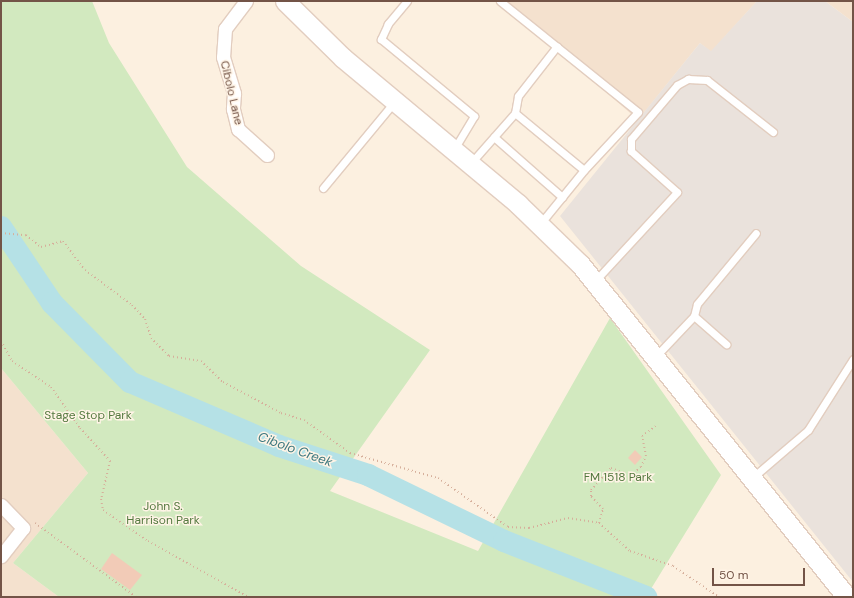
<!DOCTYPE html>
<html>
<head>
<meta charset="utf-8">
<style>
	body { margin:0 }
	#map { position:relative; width:854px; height:598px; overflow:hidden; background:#fcf0e0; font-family:"DM Sans",sans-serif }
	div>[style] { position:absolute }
	.residential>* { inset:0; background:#f4e1ce }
	.industrial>* { inset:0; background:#eae2dc }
	.green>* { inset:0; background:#d2e9bf }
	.river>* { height:22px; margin:-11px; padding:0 11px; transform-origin:11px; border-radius:11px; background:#b5e1e6 }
	.building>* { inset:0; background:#f2cbb7 }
	.path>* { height:2px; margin-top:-1px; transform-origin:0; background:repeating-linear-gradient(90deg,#d6af9b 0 1px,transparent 0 4px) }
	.roads { filter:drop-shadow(1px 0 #e2cdbf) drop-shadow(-1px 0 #e2cdbf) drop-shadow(0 1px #e2cdbf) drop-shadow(0 -1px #e2cdbf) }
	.lane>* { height:7px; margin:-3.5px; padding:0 3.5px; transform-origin:3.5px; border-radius:3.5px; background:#fff }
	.street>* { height:13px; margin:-6.5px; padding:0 6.5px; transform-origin:6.5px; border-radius:6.5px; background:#fff }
	.secondary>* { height:19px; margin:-9.5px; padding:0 9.5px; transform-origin:9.5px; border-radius:9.5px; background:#fff }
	span { translate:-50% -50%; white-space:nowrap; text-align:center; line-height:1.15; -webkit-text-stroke:3px #fff4e6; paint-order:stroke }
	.street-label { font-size:12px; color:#735447 }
	.park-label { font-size:12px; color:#54793f }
	.water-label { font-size:13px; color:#3e7980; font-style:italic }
	.frame { position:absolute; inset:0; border:2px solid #735447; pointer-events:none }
	.scale { position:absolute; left:712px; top:568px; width:93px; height:18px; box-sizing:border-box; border:2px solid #735447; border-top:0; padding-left:5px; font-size:12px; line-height:14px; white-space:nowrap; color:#735447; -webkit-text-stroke:3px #fff4e6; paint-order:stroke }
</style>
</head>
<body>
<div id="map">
	<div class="residential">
		<i style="clip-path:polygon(502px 1px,757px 1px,711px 52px,700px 43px,638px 120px)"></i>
		<i style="clip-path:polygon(825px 1px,853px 1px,853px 22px)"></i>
		<i style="clip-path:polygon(1px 368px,88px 473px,13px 563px,59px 597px,1px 597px)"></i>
	</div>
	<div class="industrial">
		<i style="clip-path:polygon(757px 1px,825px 1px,853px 22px,853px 582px,560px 216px,700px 43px,711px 51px)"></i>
	</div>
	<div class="green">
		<i style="clip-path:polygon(1px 1px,92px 1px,109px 43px,187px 167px,301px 266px,430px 350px,330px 491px,478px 551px,610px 318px,721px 475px,646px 597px,59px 597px,13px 563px,88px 473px,1px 368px)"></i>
	</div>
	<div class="river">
		<i style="left:1px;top:227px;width:92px;rotate:56.1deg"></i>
		<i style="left:52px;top:303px;width:111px;rotate:45.4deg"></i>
		<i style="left:130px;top:382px;width:162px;rotate:23.2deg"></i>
		<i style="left:279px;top:446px;width:94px;rotate:18deg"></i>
		<i style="left:368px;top:475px;width:151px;rotate:25.9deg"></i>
		<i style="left:504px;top:541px;width:153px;rotate:21.5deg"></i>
	</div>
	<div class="building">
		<i style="clip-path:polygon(635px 450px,642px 457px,635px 465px,628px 458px)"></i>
		<i style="clip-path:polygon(112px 553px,142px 575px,130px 590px,101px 569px)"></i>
	</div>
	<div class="path">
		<i style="left:1px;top:233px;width:25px;rotate:5deg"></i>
		<i style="left:26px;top:235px;width:19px;rotate:39deg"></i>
		<i style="left:41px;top:247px;width:23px;rotate:-15deg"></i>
		<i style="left:63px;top:241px;width:36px;rotate:53deg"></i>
		<i style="left:85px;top:270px;width:59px;rotate:36.7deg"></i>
		<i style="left:132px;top:305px;width:19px;rotate:47deg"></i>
		<i style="left:145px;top:319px;width:20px;rotate:72deg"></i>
		<i style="left:151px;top:338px;width:25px;rotate:45deg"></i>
		<i style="left:169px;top:356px;width:32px;rotate:9deg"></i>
		<i style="left:201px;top:361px;width:30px;rotate:44deg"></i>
		<i style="left:223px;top:382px;width:66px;rotate:28.1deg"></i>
		<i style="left:281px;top:413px;width:24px;rotate:17deg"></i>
		<i style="left:304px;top:420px;width:57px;rotate:35.7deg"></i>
		<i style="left:350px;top:453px;width:91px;rotate:15.9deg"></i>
		<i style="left:438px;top:478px;width:85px;rotate:35deg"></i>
		<i style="left:508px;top:527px;width:21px;rotate:3deg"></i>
		<i style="left:529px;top:528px;width:40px;rotate:-14.4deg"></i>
		<i style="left:568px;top:518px;width:31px;rotate:9deg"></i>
		<i style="left:599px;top:523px;width:15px;rotate:-74deg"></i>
		<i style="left:603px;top:509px;width:18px;rotate:-133deg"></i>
		<i style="left:591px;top:496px;width:6px;rotate:-90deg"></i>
		<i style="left:591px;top:490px;width:30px;rotate:-48deg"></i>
		<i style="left:611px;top:468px;width:14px;rotate:21deg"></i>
		<i style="left:624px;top:473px;width:10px"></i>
		<i style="left:634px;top:473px;width:9px;rotate:-41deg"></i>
		<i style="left:641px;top:467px;width:12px;rotate:-66deg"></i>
		<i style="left:646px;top:456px;width:20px;rotate:-101deg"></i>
		<i style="left:642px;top:436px;width:17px;rotate:-36deg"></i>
		<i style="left:1px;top:341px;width:23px;rotate:61deg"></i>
		<i style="left:12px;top:361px;width:47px;rotate:33.7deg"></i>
		<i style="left:51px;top:387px;width:50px;rotate:54.7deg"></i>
		<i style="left:80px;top:428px;width:45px;rotate:47.7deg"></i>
		<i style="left:110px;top:461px;width:39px;rotate:103deg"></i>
		<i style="left:101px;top:499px;width:11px;rotate:80deg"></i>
		<i style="left:103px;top:510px;width:55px;rotate:34.6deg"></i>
		<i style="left:148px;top:541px;width:115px;rotate:29.2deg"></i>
		<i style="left:35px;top:523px;width:125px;rotate:36.2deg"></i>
		<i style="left:599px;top:523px;width:42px;rotate:42.1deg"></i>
		<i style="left:630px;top:551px;width:46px;rotate:19.2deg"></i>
		<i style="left:673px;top:566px;width:55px;rotate:34deg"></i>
	</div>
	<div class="roads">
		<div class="lane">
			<i style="left:407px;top:1px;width:30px;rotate:130deg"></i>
			<i style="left:388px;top:24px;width:17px;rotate:115deg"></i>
			<i style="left:381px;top:39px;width:121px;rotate:39.6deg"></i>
			<i style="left:474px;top:116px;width:39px;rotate:121deg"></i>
			<i style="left:500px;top:1px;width:177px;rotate:38.8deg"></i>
			<i style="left:638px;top:112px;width:79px;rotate:133deg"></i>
			<i style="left:515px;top:113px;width:17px;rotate:-80deg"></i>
			<i style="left:518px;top:96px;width:63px;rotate:-52deg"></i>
			<i style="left:494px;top:137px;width:91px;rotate:41.4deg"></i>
			<i style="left:470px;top:164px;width:68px;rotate:-48.6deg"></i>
			<i style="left:515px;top:113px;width:89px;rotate:39.6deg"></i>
			<i style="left:584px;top:170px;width:70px;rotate:129.2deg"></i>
			<i style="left:323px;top:188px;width:113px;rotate:-50.4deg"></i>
			<i style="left:595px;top:281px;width:121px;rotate:-47.3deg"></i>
			<i style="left:677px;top:192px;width:62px;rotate:-138.3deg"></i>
			<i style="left:631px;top:151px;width:12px;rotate:-90deg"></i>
			<i style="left:631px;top:139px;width:71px;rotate:-49.6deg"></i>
			<i style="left:677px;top:85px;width:13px;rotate:-29deg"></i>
			<i style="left:688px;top:79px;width:19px;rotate:3deg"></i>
			<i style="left:707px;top:80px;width:84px;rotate:38.2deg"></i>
			<i style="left:694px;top:316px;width:43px;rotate:41.2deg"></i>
			<i style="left:656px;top:356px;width:55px;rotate:-46.5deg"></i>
			<i style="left:694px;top:316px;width:12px;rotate:-76deg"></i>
			<i style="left:697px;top:304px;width:92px;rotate:-50.3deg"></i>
			<i style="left:752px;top:478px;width:74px;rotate:-40.6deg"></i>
			<i style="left:808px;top:430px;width:84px;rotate:-57.6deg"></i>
		</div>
		<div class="street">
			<i style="left:246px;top:1px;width:35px;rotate:127deg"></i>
			<i style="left:225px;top:29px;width:28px;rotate:94deg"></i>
			<i style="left:223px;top:57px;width:38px;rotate:73deg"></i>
			<i style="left:234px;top:93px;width:16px;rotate:94deg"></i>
			<i style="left:233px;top:109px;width:21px;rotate:76deg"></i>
			<i style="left:238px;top:129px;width:39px;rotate:42deg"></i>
			<i style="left:1px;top:505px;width:32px;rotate:46deg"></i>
			<i style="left:23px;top:528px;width:36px;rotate:128deg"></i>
		</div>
		<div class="secondary">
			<i style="left:285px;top:1px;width:81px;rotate:44.5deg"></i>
			<i style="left:343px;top:58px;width:228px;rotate:39.8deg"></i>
			<i style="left:518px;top:204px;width:86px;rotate:44.1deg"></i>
			<i style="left:580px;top:264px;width:427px;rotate:51.3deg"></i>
		</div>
	</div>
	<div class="street-label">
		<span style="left:231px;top:93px;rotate:77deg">Cibolo Lane</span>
	</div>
	<div class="park-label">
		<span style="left:88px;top:416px">Stage Stop Park</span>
		<span style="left:618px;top:478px">FM 1518 Park</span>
		<span style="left:163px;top:514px">John S.<br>Harrison Park</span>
	</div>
	<div class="water-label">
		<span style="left:295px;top:450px;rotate:20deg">Cibolo Creek</span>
	</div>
	<div class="frame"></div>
	<div class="scale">50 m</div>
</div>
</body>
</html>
